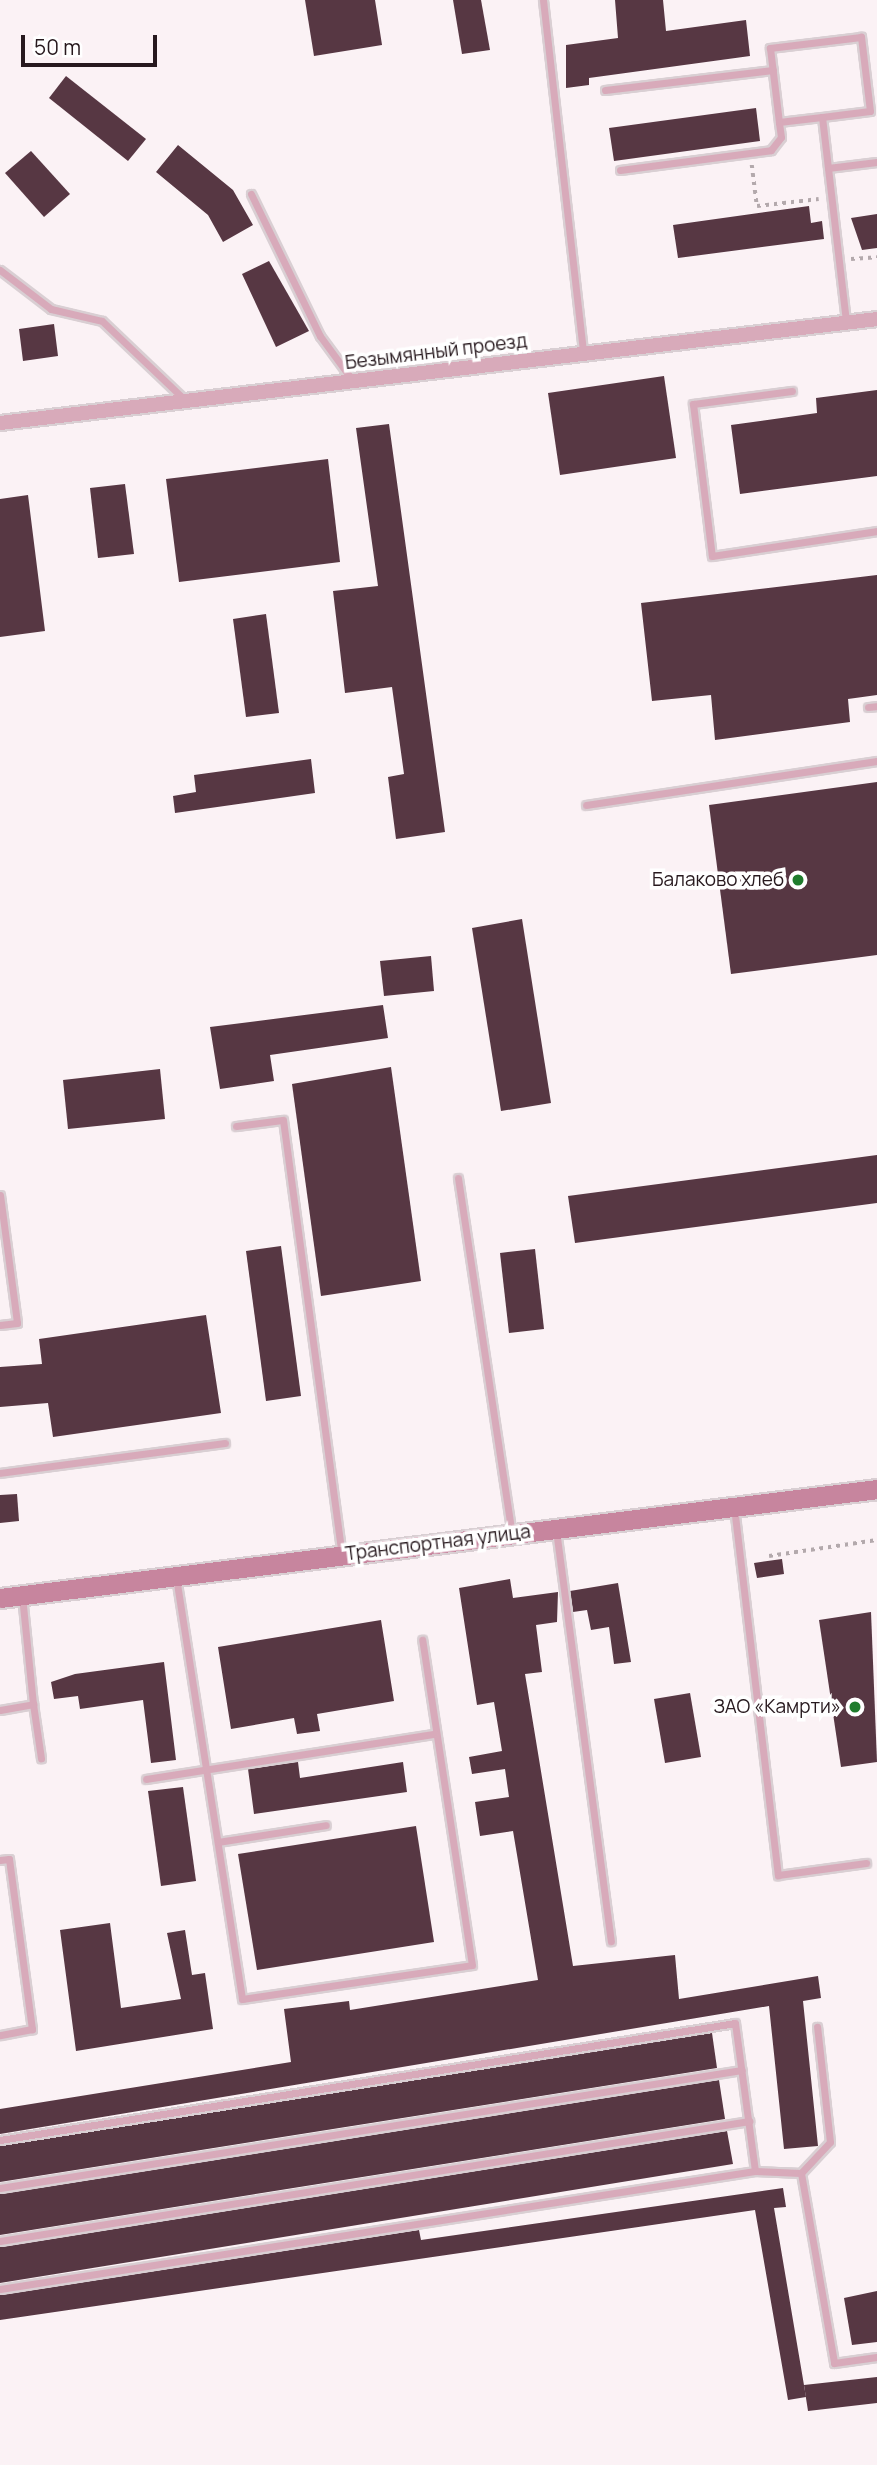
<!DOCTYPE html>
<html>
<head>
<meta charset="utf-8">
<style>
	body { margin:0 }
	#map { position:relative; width:877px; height:2465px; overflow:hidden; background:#fbf2f5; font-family:Manrope,sans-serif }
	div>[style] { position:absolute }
	.building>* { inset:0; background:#573743 }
	.path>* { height:3.5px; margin-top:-1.75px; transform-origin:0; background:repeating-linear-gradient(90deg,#b3a9ac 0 3.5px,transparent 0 8.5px) }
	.roads { filter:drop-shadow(2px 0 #d9cfd3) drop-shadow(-2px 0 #d9cfd3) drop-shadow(0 2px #d9cfd3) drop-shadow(0 -2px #d9cfd3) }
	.lane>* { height:7px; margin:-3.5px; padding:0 3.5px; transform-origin:3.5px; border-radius:3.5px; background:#d8aaba }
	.street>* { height:14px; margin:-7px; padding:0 7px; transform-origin:7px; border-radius:7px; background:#d8aaba }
	.secondary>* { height:19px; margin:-9.5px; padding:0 9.5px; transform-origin:9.5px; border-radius:9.5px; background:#c7859e }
	.dots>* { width:19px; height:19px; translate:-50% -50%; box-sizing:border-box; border:4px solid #fff; border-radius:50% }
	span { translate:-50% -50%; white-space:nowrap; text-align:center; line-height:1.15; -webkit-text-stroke:7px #fff; paint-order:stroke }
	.street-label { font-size:19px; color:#27191e }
	.poi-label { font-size:19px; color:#27191e }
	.right { translate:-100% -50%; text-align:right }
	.scale { position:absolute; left:21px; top:35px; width:136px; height:32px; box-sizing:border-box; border:4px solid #27191e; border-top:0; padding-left:9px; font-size:21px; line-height:24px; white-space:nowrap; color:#27191e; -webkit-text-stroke:5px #fff; paint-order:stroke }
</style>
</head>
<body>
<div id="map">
	<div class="building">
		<i style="clip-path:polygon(305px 0,375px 0,382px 45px,314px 56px)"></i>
		<i style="clip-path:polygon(453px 0,481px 0,490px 50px,462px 54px)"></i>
		<i style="clip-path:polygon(615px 0,663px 0,666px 31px,746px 20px,750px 56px,589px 78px,589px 85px,566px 88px,566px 45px,618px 38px)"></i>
		<i style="clip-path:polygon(66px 76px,146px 139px,128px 161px,49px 98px)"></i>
		<i style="clip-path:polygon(756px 108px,760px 141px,614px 161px,609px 128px)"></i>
		<i style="clip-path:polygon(178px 145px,233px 190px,253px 225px,223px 242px,208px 215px,156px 172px)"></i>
		<i style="clip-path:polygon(31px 151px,70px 194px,44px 217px,5px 173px)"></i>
		<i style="clip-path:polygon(809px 206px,811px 223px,822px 221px,824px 239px,678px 258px,673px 225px)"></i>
		<i style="clip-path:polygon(877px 214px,877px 248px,862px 250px,851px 218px)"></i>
		<i style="clip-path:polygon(269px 261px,309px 331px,276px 347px,242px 274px)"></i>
		<i style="clip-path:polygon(54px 324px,58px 356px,23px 361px,19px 329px)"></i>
		<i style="clip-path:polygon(664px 376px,676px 458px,560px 475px,548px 393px)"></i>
		<i style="clip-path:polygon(877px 390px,877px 476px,740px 494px,731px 425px,817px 413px,816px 398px)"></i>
		<i style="clip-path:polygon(389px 424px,445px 832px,396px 839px,388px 777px,404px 774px,392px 687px,345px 693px,333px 591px,378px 586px,356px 428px)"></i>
		<i style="clip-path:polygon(328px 459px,340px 562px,179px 582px,166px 479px)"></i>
		<i style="clip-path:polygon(125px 484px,134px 554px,98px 558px,90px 488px)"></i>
		<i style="clip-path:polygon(28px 495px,45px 631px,0 637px,0 499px)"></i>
		<i style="clip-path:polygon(877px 575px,877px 695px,848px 699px,850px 722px,715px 740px,711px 695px,652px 701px,641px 603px)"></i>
		<i style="clip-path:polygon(266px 614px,279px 713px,246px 717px,233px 619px)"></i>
		<i style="clip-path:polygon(311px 759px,315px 793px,175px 813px,173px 796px,196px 792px,194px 775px)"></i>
		<i style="clip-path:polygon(877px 782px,877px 955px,731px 974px,709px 805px)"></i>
		<i style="clip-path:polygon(522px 919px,551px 1103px,501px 1111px,472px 928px)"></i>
		<i style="clip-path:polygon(431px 956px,434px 991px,384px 996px,380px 961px)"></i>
		<i style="clip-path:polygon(383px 1005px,388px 1038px,270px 1055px,274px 1081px,220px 1089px,210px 1027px)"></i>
		<i style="clip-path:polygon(391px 1067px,421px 1281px,321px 1296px,292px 1084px)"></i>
		<i style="clip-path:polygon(160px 1069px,165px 1119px,68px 1129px,63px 1080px)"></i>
		<i style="clip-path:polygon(877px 1155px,877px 1203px,575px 1243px,568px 1196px)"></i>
		<i style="clip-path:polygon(281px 1246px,301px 1396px,266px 1401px,246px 1251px)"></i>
		<i style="clip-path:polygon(535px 1249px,544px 1329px,509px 1333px,500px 1253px)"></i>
		<i style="clip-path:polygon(206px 1315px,221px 1413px,53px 1437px,48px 1403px,0 1407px,0 1367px,42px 1364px,39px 1339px)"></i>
		<i style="clip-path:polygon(17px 1494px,19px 1521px,0 1523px,0 1495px)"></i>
		<i style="clip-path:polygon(782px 1559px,784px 1574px,757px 1578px,754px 1563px)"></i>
		<i style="clip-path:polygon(510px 1579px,513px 1598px,558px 1592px,557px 1622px,536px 1625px,542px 1672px,525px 1674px,573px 1966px,675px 1955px,679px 1999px,818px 1976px,821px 1998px,803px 2001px,818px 2146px,784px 2149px,769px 2006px,0 2134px,0 2109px,291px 2062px,284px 2009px,349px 2001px,350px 2010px,538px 1980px,513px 1831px,480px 1836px,475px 1802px,509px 1797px,505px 1769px,472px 1774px,469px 1757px,502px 1751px,494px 1702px,477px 1705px,459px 1588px)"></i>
		<i style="clip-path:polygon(618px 1583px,631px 1662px,614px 1664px,609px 1627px,591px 1630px,587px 1610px,573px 1612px,570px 1591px)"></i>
		<i style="clip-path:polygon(871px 1612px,877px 1762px,841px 1767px,819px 1620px)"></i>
		<i style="clip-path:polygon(381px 1620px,394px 1701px,317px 1714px,320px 1731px,297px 1734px,294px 1718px,231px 1729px,218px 1647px)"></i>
		<i style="clip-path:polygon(164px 1662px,176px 1760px,151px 1763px,143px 1700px,80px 1709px,78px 1696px,54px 1699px,51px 1682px,75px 1674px)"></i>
		<i style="clip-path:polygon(690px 1693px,701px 1757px,665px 1763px,654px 1699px)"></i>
		<i style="clip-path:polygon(298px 1762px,300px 1778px,403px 1762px,407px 1792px,254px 1814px,248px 1769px)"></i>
		<i style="clip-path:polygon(183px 1787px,196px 1881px,161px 1886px,148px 1791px)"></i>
		<i style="clip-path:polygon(416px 1826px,434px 1942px,257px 1970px,238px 1854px)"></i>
		<i style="clip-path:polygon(110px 1923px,121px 2008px,181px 1999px,167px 1933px,185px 1930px,192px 1975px,205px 1973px,213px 2029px,76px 2051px,60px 1930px)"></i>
		<i style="clip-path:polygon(712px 2033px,717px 2068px,0 2182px,0 2146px)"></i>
		<i style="clip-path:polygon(719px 2080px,725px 2119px,0 2235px,0 2194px)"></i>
		<i style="clip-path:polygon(727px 2131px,733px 2164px,0 2283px,0 2247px)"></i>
		<i style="clip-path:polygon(783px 2188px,786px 2207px,774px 2208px,806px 2397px,788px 2400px,755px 2210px,0 2320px,0 2295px,419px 2230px,421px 2240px)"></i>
		<i style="clip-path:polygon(877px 2291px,877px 2342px,852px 2345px,844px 2298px)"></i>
		<i style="clip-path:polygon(877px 2377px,877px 2403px,808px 2411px,804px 2385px)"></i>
	</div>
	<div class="path">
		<i style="left:752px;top:165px;width:41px;rotate:83deg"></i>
		<i style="left:757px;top:206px;width:62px;rotate:-6.4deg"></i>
		<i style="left:851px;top:259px;width:26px;rotate:-4deg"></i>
		<i style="left:769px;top:1556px;width:109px;rotate:-8.4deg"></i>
	</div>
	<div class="roads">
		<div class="lane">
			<i style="left:543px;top:0;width:355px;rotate:83.5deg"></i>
			<i style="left:605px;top:90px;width:169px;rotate:-6.8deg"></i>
			<i style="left:822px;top:117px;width:48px;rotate:-7.1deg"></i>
			<i style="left:870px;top:111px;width:75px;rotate:-96.9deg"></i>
			<i style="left:861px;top:37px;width:92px;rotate:173.1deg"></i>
			<i style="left:770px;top:48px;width:75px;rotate:83.1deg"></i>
			<i style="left:779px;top:122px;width:43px;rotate:-6.6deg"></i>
			<i style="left:822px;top:117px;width:206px;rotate:83.3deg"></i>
			<i style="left:828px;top:168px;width:49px;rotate:-7deg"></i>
			<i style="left:620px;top:170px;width:152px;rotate:-7.5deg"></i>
			<i style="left:771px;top:150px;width:16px;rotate:-52deg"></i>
			<i style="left:781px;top:137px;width:15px;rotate:-98deg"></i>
			<i style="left:251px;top:194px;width:158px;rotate:64.1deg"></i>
			<i style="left:320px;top:336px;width:56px;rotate:53.7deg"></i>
			<i style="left:0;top:270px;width:64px;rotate:37.4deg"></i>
			<i style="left:51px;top:309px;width:52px;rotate:13.2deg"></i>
			<i style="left:102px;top:321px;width:115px;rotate:43.6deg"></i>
			<i style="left:792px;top:391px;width:100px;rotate:172.5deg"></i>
			<i style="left:693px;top:404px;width:153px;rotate:82.9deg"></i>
			<i style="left:712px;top:556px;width:167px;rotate:-8.6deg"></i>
			<i style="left:868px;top:707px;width:9px;rotate:-6deg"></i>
			<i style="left:586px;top:805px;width:294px;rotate:-8.6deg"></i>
			<i style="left:236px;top:1126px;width:47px;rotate:-7.3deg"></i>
			<i style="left:283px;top:1120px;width:439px;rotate:82.3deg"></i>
			<i style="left:458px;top:1178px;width:360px;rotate:81.4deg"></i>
			<i style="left:0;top:1195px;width:129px;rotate:82.4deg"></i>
			<i style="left:17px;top:1323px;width:17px;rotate:173deg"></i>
			<i style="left:0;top:1473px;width:227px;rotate:-7.6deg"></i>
			<i style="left:734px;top:1507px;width:371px;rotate:83.2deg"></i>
			<i style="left:778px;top:1875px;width:89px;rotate:-7.8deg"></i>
			<i style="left:556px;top:1530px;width:415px;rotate:82.4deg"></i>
			<i style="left:176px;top:1577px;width:427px;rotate:81.1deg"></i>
			<i style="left:242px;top:1999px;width:232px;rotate:-8.4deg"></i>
			<i style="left:472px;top:1965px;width:329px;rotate:-98.7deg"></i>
			<i style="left:33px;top:1704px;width:55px;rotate:81.6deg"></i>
			<i style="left:0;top:1710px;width:34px;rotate:-10deg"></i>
			<i style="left:33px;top:1704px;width:109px;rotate:-95.8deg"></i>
			<i style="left:146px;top:1779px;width:292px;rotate:-8.9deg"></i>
			<i style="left:218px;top:1842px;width:109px;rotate:-8.9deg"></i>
			<i style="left:0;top:1860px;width:9px;rotate:-6deg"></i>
			<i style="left:9px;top:1859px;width:172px;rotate:82.3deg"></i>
			<i style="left:32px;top:2029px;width:33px;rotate:169deg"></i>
			<i style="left:0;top:2140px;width:744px;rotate:-9.04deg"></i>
			<i style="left:735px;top:2023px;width:149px;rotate:82.3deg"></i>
			<i style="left:801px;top:2173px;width:42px;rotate:-46.9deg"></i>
			<i style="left:830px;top:2142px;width:116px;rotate:-96.4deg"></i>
			<i style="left:0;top:2188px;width:751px;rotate:-9.04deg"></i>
			<i style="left:0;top:2241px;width:759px;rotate:-9.1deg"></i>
			<i style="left:0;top:2289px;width:764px;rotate:-8.88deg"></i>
			<i style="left:755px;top:2171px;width:46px;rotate:2.5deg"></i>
			<i style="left:801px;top:2173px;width:193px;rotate:80.1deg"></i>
			<i style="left:834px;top:2363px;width:43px;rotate:-7.9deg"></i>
		</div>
		<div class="street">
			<i style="left:0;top:423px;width:883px;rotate:-6.76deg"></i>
		</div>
		<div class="secondary">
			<i style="left:0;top:1598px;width:884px;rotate:-7.08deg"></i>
		</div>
	</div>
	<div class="dots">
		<i style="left:798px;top:880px;background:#1f7c2d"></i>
		<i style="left:855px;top:1707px;background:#1f7c2d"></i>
	</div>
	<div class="street-label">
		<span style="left:436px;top:352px;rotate:-7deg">Безымянный проезд</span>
		<span style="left:438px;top:1543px;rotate:-7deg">Транспортная улица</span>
	</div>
	<div class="poi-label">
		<span class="right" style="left:784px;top:880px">Балаково хлеб</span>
		<span class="right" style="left:841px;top:1707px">ЗАО «Камрти»</span>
	</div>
	<div class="scale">50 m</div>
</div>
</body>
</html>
